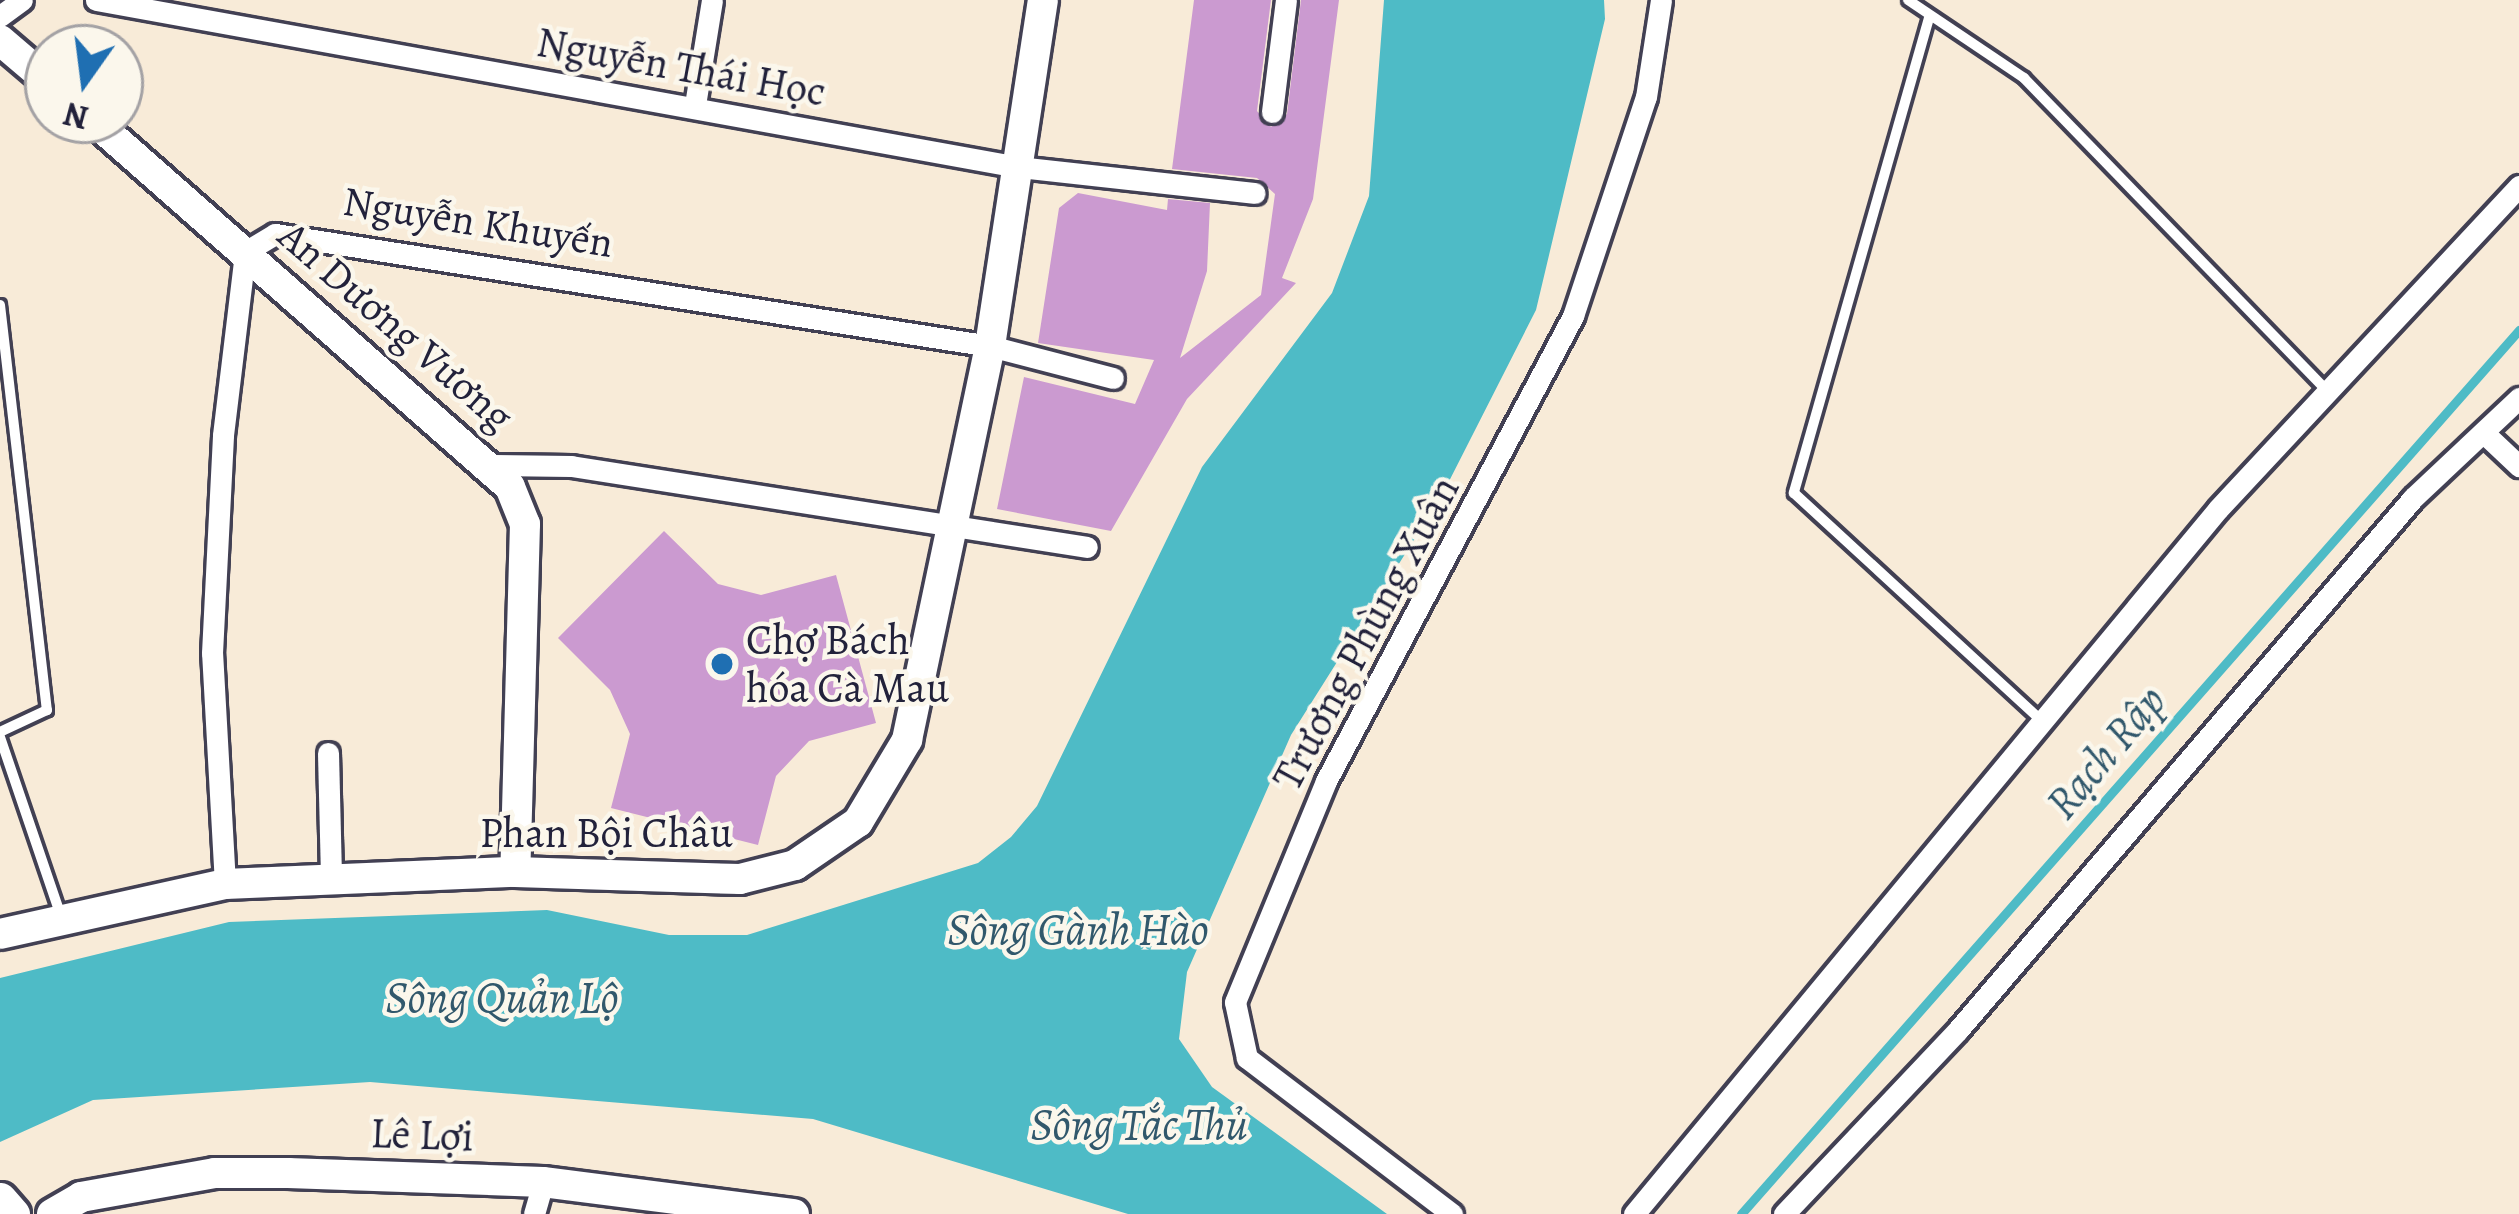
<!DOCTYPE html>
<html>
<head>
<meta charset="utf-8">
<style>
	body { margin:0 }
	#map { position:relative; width:2519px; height:1214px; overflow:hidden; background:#f8ebd8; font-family:Alegreya,serif }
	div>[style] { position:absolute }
	.water>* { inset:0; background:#4ebbc6 }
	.stream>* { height:9px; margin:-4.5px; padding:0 4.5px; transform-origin:4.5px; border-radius:4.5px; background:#4ebbc6 }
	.building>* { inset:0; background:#cb9ad0 }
	.roads { filter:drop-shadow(3px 0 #424053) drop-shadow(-3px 0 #424053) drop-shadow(0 3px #424053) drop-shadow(0 -3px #424053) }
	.lane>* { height:10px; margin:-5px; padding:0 5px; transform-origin:5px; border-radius:5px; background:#fff }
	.street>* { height:21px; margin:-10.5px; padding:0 10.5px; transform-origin:10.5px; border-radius:10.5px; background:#fff }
	.secondary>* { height:30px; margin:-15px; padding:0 15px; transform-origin:15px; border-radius:15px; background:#fff }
	.primary>* { height:33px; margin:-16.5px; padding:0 16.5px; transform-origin:16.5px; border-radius:16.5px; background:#fff }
	.dots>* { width:33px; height:33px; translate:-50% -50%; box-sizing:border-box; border:6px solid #fbf7ec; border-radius:50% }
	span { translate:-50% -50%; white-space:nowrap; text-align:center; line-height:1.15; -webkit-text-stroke:9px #fbf7ec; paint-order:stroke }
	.street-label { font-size:42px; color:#22223b }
	.poi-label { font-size:42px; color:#22223b }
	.left { translate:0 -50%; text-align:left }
	.water-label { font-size:45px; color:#31586c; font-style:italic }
	.north { position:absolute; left:24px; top:24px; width:120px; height:120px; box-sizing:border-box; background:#fbf7ec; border:3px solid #a4a2a5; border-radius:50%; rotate:194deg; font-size:33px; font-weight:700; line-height:48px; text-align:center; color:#22223b }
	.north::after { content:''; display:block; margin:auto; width:42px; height:54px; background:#1f6fb2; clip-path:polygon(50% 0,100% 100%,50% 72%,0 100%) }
</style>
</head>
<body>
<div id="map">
	<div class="water">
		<i style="clip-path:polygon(1384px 0,1604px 0,1605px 19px,1536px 310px,1441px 497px,1291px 735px,1187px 972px,1179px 1039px,1212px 1087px,1387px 1214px,1128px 1214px,813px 1119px,370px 1082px,93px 1100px,0 1142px,0 978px,229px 922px,547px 910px,669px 935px,747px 935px,978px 863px,1011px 837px,1037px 806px,1202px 467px,1332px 293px,1369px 196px)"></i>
	</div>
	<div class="stream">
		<i style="left:1741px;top:1214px;width:1178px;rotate:-48.65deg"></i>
	</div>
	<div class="building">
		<i style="clip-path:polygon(1194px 0,1271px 0,1257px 111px,1271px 127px,1287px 114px,1301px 0,1339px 0,1313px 199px,1282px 278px,1296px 283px,1187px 399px,1111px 531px,997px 509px,1024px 377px,1135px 404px,1154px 360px,1038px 343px,1059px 208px,1078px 193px,1167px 210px,1168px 199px,1210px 203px,1207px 271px,1180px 358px,1261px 295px,1275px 194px,1257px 178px,1172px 169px)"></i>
		<i style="clip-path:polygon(664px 531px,718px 584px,761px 595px,836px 575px,876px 723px,809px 741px,776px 776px,758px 845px,611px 808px,630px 734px,610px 690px,558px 638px)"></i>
	</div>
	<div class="roads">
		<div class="lane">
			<i style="left:1908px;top:0;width:140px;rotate:33.9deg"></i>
			<i style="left:2024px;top:78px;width:437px;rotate:45.9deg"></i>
			<i style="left:1929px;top:18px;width:494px;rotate:105.9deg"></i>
			<i style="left:1794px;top:493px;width:334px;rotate:42.6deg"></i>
			<i style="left:0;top:305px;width:408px;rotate:83.4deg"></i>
			<i style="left:47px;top:710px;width:52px;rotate:154.9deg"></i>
			<i style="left:0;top:737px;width:189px;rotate:71.2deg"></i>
		</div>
		<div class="street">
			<i style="left:96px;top:0;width:938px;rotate:10.26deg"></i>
			<i style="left:1019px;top:167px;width:237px;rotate:6.3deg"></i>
			<i style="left:0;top:16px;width:27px;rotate:-36deg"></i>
			<i style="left:695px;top:105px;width:106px;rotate:-80.8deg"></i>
			<i style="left:1272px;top:112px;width:113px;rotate:-82.9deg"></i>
			<i style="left:2485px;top:434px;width:47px;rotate:43.3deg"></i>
			<i style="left:494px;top:465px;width:77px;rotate:0.7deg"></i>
			<i style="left:571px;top:466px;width:522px;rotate:8.92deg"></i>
			<i style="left:328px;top:753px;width:126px;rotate:88.6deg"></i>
			<i style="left:225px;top:884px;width:231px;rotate:-93.2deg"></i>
			<i style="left:212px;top:653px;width:218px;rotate:-87.1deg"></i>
			<i style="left:223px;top:435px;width:184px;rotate:-83.1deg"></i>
			<i style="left:245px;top:252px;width:35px;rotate:-31deg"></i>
			<i style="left:275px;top:234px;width:724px;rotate:8.9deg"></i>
			<i style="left:990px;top:346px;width:127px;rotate:14.6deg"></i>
			<i style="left:534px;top:1214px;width:33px;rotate:-74deg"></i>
			<i style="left:1452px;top:1214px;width:258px;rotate:-142.7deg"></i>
			<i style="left:1247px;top:1058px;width:57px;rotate:-102.1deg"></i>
			<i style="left:1235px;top:1002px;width:239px;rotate:-67.6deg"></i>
			<i style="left:1326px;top:781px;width:527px;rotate:-62.02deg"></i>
			<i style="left:1573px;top:316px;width:231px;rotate:-71.6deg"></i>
			<i style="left:1646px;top:97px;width:98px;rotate:-81.2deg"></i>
			<i style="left:1634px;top:1214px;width:915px;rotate:-50.36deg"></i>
			<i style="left:2218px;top:509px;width:442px;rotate:-47deg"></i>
			<i style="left:1784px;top:1214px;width:253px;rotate:-46.6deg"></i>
			<i style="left:1958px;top:1030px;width:700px;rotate:-49.46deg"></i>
			<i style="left:2413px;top:498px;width:146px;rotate:-43.3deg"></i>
		</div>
		<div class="secondary">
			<i style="left:0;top:40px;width:63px;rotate:40.5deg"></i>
			<i style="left:93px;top:120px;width:555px;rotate:41.35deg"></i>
			<i style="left:510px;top:487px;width:40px;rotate:68deg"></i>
			<i style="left:525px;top:524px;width:348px;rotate:91.6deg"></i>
			<i style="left:0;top:934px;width:230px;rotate:-12.5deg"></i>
			<i style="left:225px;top:884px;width:290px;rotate:-2.4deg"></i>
			<i style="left:515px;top:872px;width:225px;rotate:1.8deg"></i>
			<i style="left:740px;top:879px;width:57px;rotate:-14.3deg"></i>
			<i style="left:795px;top:865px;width:76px;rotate:-34.3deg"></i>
			<i style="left:858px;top:822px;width:96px;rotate:-59.1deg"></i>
			<i style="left:907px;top:740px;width:403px;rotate:-78.1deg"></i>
			<i style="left:990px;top:346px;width:350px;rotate:-81.3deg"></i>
			<i style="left:52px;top:1214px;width:34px;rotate:-30deg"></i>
			<i style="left:81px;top:1197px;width:136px;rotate:-10.2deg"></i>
			<i style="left:215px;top:1173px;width:73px"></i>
			<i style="left:288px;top:1173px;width:255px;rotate:2deg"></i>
			<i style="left:543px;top:1182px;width:253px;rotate:7.3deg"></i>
		</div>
		<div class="primary">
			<i style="left:0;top:1199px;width:20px;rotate:49deg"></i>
		</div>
	</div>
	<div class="dots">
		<i style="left:722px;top:664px;background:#1f6fb2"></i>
	</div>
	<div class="street-label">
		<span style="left:681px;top:67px;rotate:10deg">Nguyễn Thái Học</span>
		<span style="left:478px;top:222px;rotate:9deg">Nguyễn Khuyến</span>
		<span style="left:396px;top:326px;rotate:41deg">An Dương Vương</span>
		<span style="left:1366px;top:633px;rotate:-62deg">Trương Phùng Xuân</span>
		<span style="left:606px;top:833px">Phan Bội Châu</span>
		<span style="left:422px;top:1135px;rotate:2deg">Lê Lợi</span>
	</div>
	<div class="poi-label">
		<span class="left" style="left:746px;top:664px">Chợ Bách<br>hóa Cà Mau</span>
	</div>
	<div class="water-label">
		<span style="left:2106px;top:752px;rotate:-50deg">Rạch Rập</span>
		<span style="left:1078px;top:930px">Sông Gành Hào</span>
		<span style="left:502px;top:998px">Sông Quản Lộ</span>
		<span style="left:1139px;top:1125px">Sông Tắc Thủ</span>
	</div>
	<div class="north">N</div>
</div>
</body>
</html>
